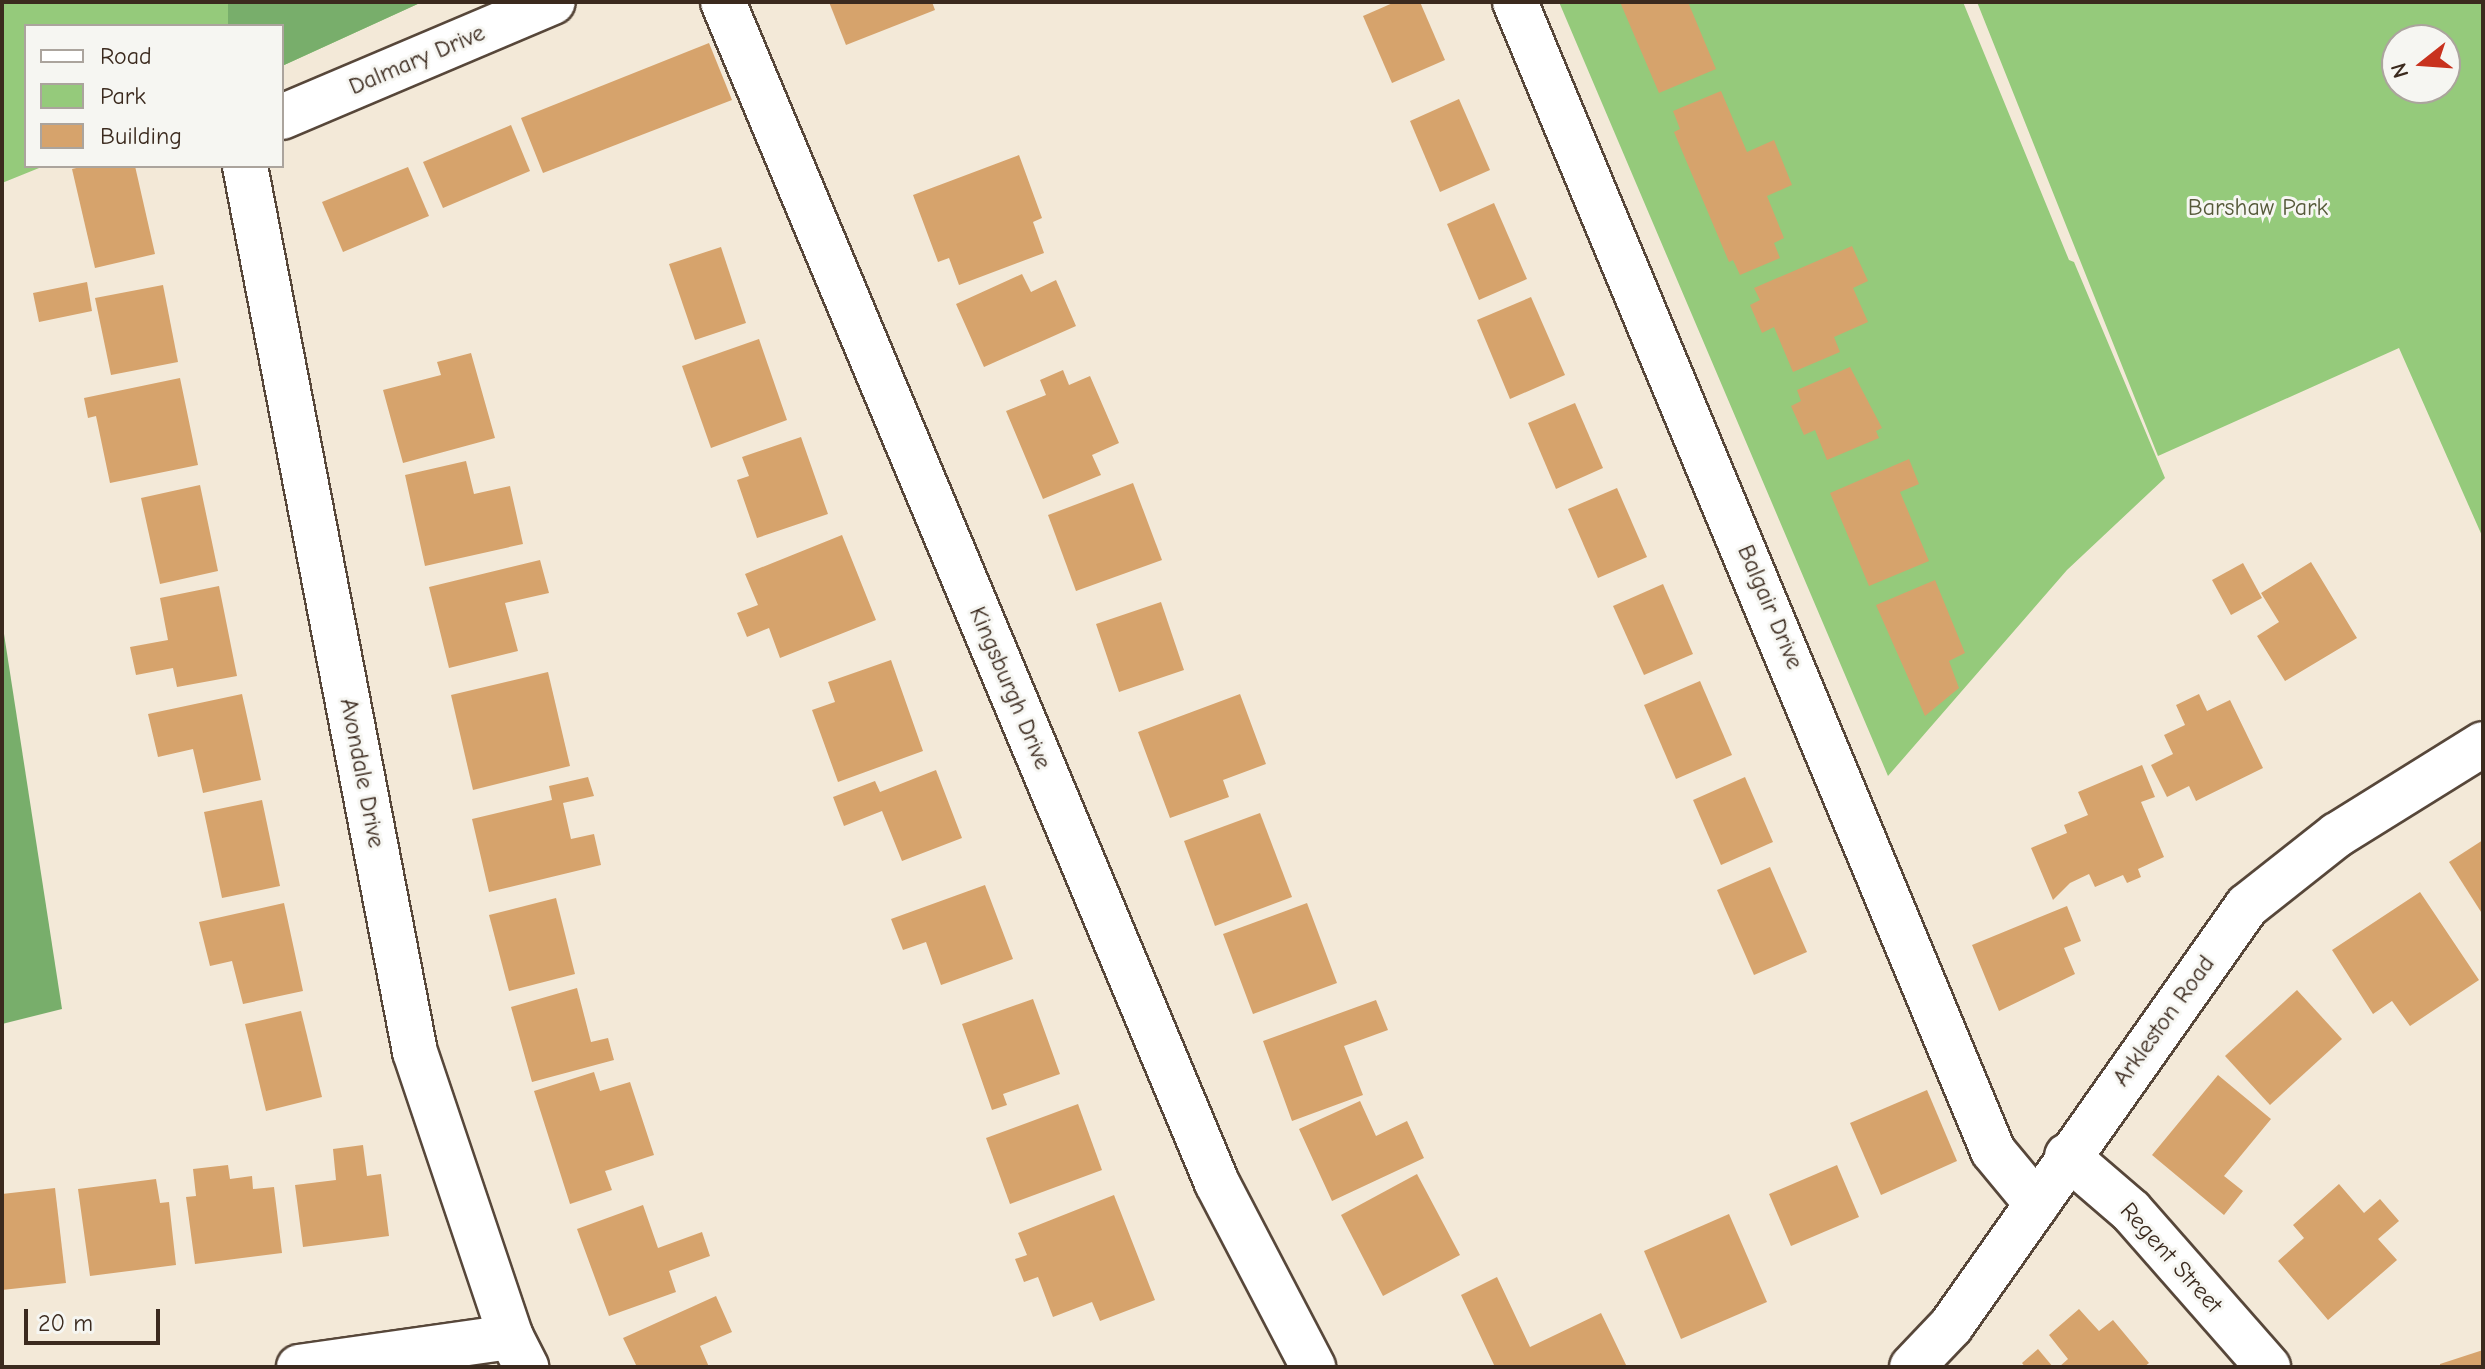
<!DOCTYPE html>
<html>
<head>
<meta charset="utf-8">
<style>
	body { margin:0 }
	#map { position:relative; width:2485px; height:1369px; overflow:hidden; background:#f3e9d8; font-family:"Comic Neue",sans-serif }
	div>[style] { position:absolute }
	.green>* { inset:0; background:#95ca7b }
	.forest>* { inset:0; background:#78ae6b }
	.building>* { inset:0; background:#d6a36c }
	.roads { filter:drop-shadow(2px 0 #57473a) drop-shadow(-2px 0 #57473a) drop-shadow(0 2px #57473a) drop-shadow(0 -2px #57473a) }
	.minor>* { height:44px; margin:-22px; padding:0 22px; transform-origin:22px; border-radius:22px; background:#fff }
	span { translate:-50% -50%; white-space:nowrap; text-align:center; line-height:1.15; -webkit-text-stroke:6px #f6f6f2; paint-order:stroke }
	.street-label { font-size:24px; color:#3b2a1e }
	.park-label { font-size:24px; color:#565a3a }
	.frame { position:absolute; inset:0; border:4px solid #3b2a1e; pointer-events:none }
	.legend { position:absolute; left:24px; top:24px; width:260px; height:144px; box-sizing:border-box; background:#f6f6f2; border:2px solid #aba49d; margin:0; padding:10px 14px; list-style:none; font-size:24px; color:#3b2a1e }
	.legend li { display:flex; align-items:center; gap:16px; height:40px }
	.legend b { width:40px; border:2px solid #aba49d }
	.north { position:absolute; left:2381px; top:24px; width:80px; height:80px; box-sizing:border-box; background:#f6f6f2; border:2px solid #aba49d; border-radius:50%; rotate:253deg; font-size:22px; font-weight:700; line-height:32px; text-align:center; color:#3b2a1e }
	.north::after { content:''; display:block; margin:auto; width:28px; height:36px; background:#c8321e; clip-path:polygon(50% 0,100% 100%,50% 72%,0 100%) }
	.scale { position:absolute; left:24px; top:1309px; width:136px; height:36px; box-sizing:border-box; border:4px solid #3b2a1e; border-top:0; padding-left:10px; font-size:24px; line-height:28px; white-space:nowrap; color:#3b2a1e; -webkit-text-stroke:6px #f6f6f2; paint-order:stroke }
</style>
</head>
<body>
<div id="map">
	<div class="green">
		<i style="clip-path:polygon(2px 2px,422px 2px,282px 66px,282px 26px,26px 26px,26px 166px,44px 166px,2px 183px)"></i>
		<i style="clip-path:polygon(1559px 2px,1963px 2px,2069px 260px,2074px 262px,2165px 478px,2067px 570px,1888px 776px)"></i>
		<i style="clip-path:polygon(evenodd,1977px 2px,2483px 2px,2483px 538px,2399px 348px,2158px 456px,1977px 2px,2445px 40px,2445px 88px,2397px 88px,2397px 40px,2445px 40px)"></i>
	</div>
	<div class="forest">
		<i style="clip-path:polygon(228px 2px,422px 2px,282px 66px,282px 26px,228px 26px)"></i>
		<i style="clip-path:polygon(2px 621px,62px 1009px,2px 1024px)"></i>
	</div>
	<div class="building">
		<i style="clip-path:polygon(829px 2px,932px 2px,935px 10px,846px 45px)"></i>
		<i style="clip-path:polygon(1395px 2px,1420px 2px,1445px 60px,1392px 83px,1363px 16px)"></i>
		<i style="clip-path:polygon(1620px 2px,1688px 2px,1716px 69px,1659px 93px)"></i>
		<i style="clip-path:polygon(709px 43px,732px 100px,543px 173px,521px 118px)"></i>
		<i style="clip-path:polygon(1721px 91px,1747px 152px,1774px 140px,1792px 185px,1767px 196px,1784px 238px,1774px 243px,1780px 258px,1740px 275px,1733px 260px,1729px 262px,1674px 132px,1680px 129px,1673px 111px)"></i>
		<i style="clip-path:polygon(1459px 99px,1490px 170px,1440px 192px,1410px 121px)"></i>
		<i style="clip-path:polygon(511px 125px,530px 171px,443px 208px,423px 162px)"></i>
		<i style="clip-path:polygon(1019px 155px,1042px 218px,1033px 222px,1044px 253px,959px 285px,949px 258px,938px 262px,913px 195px)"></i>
		<i style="clip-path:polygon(85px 166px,135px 166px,155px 254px,95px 268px,72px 169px)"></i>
		<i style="clip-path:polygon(408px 167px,429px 216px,343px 252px,322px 202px)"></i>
		<i style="clip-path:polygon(1494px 203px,1527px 279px,1479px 300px,1447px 224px)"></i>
		<i style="clip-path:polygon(1852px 246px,1868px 281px,1853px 288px,1868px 322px,1834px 337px,1840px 352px,1793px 372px,1774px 327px,1762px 333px,1750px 305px,1760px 300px,1754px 288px)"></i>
		<i style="clip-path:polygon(721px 247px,746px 323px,695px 340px,669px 264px)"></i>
		<i style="clip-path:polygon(1022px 274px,1031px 292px,1056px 280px,1076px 326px,984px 367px,956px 304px)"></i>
		<i style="clip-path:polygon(87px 282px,92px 311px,39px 322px,33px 293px)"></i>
		<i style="clip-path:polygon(163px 285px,178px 362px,111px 375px,95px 298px)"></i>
		<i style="clip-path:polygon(1531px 297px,1565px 375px,1510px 399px,1477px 320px)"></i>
		<i style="clip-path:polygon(759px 339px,787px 420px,711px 448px,682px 366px)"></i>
		<i style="clip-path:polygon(471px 353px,495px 438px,403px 463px,383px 390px,441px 375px,437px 362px)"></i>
		<i style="clip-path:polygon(1850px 367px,1882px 428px,1876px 431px,1879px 438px,1827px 460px,1815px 430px,1804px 435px,1791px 406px,1801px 401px,1797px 390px)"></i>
		<i style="clip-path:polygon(1063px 370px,1069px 385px,1090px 376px,1119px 443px,1092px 455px,1101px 475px,1043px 499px,1006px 411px,1046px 395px,1040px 380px)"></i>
		<i style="clip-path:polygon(180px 378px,198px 465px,110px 483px,96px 416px,88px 418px,84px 398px)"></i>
		<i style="clip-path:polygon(1575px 403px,1603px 468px,1556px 489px,1528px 423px)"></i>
		<i style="clip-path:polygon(801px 437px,828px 514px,757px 538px,737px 480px,749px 476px,742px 457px)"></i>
		<i style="clip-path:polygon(1909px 459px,1919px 484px,1900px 492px,1929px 561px,1869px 586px,1830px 493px)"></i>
		<i style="clip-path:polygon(466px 461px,474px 494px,510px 486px,523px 544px,425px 566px,405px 475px)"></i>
		<i style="clip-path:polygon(1133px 483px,1162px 560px,1076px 591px,1048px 515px)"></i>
		<i style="clip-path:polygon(200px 485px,218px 571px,160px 584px,141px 498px)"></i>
		<i style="clip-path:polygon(1617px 488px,1647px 557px,1598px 578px,1568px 509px)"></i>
		<i style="clip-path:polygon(842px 535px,876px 620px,780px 658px,769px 628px,747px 637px,737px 613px,758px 605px,745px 574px)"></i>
		<i style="clip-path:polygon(540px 560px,549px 593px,505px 603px,518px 651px,449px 668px,429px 587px)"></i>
		<i style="clip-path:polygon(2311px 562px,2357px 638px,2285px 681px,2257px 636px,2279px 622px,2261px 593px)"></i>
		<i style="clip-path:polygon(2243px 563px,2262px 598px,2231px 615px,2212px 580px)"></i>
		<i style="clip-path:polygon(1935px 580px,1965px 653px,1949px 661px,1959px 688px,1925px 716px,1876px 605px)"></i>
		<i style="clip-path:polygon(1663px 584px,1693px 654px,1644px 675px,1613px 606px)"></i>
		<i style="clip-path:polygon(219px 586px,237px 676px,177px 687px,173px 668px,136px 675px,130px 647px,168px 640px,160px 598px)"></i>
		<i style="clip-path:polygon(1161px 602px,1184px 670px,1119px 692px,1096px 624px)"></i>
		<i style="clip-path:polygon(891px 660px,923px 751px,838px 782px,812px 710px,835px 702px,828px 682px)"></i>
		<i style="clip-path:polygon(548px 672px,570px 766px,473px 790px,451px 695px)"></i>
		<i style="clip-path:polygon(1700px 681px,1732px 755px,1676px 779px,1644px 705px)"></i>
		<i style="clip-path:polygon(242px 694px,261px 780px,203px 793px,193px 749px,158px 757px,148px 714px)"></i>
		<i style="clip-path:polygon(1240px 694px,1266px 764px,1223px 780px,1229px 797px,1170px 818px,1138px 732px)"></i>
		<i style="clip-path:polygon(2199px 694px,2207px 711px,2230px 700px,2263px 768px,2196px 801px,2189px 786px,2167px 797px,2151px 765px,2173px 754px,2164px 735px,2185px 725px,2176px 705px)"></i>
		<i style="clip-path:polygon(2142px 765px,2155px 797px,2141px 802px,2164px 857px,2138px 869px,2141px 877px,2127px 883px,2123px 875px,2095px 887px,2089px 874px,2070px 883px,2053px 900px,2031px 848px,2067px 833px,2064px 825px,2088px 815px,2078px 792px)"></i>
		<i style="clip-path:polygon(936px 770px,962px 838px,902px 861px,882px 811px,844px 826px,833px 797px,875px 781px,880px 792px)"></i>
		<i style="clip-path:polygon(588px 777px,594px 796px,563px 803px,571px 839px,594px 834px,601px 865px,489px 892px,472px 819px,552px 800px,549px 786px)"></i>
		<i style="clip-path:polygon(1745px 777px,1773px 842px,1721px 865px,1693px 800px)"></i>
		<i style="clip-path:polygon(262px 800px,280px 886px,222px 898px,204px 812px)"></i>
		<i style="clip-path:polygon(1260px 813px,1292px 897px,1215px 926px,1184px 841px)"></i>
		<i style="clip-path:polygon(2483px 840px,2483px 915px,2449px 862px)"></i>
		<i style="clip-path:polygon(1770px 867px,1807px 952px,1754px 975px,1717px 890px)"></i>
		<i style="clip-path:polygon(985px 885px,1013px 959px,941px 985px,926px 942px,903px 950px,891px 919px)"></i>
		<i style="clip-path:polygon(2420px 892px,2479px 980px,2410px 1026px,2392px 1001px,2373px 1014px,2332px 950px)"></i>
		<i style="clip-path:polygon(556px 898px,575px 974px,509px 991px,489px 915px)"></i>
		<i style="clip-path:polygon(284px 903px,303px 991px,243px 1004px,232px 961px,210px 966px,199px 922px)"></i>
		<i style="clip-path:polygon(1307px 903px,1337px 983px,1253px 1014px,1223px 934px)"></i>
		<i style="clip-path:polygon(2067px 906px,2081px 941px,2064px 948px,2075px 974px,1999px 1011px,1972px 945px)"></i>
		<i style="clip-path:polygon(577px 988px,591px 1042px,608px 1038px,614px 1060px,532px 1082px,511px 1007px)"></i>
		<i style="clip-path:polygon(2297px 990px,2342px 1039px,2270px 1105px,2225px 1056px)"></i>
		<i style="clip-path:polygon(1033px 999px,1060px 1074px,1003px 1094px,1007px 1105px,992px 1110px,962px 1024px)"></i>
		<i style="clip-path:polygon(1376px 1000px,1388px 1030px,1344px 1046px,1363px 1095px,1292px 1121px,1263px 1041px)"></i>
		<i style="clip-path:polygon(301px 1011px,322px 1097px,266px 1111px,245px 1024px)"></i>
		<i style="clip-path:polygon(594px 1072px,600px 1091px,630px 1082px,654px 1155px,605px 1171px,612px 1190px,570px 1204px,534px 1091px)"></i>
		<i style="clip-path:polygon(2218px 1075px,2271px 1119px,2224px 1176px,2243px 1191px,2224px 1215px,2152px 1155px)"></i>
		<i style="clip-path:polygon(1927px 1090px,1957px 1161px,1881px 1195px,1850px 1123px)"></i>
		<i style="clip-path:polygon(1360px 1101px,1376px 1136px,1407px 1121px,1424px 1158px,1332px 1201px,1299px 1129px)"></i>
		<i style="clip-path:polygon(1078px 1104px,1102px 1170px,1010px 1204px,986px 1138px)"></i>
		<i style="clip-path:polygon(363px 1145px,367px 1176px,381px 1174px,389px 1236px,303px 1247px,295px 1185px,336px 1180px,333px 1149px)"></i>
		<i style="clip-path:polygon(228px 1165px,230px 1179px,252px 1176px,253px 1189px,274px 1187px,282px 1253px,195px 1264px,186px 1197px,196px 1196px,193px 1169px)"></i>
		<i style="clip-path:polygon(1837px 1165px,1859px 1217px,1791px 1246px,1769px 1194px)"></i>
		<i style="clip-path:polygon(1417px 1174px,1460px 1255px,1383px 1296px,1341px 1215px)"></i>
		<i style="clip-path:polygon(156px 1179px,160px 1203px,169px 1202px,176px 1265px,90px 1276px,78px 1189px)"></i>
		<i style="clip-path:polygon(2339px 1184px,2364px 1213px,2380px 1199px,2399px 1221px,2378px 1239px,2397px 1260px,2328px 1320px,2278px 1261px,2304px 1238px,2293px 1225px)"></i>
		<i style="clip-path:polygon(55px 1188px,66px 1283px,2px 1290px,2px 1194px)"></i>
		<i style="clip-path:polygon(1114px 1195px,1155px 1300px,1100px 1321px,1092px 1302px,1053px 1317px,1038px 1277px,1024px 1282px,1015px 1259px,1027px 1255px,1018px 1233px)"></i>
		<i style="clip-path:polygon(643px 1205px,658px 1248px,702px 1232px,710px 1256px,669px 1271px,676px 1292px,609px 1316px,577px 1229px)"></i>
		<i style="clip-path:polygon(1729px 1214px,1767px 1302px,1681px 1339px,1644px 1251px)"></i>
		<i style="clip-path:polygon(1497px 1277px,1530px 1347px,1601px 1313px,1627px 1367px,1495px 1367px,1461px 1295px)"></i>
		<i style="clip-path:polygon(716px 1296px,732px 1332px,700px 1346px,709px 1367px,637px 1367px,623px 1338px)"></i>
		<i style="clip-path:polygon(2079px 1309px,2099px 1331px,2113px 1320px,2149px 1363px,2144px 1367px,2059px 1367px,2068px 1359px,2049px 1335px)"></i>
		<i style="clip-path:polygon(2038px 1349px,2053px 1367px,2025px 1367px,2022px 1363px)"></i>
		<i style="clip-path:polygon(2483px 1350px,2483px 1367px,2440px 1367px,2440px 1364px)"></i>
	</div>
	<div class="roads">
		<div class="minor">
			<i style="left:723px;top:2px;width:1280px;rotate:67.3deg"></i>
			<i style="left:1217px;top:1183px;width:208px;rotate:62.4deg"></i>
			<i style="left:1515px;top:2px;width:1244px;rotate:67.41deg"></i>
			<i style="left:1993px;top:1151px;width:69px;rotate:50.3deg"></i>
			<i style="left:282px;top:117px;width:294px;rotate:-23deg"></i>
			<i style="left:245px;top:166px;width:902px;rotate:79.14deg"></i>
			<i style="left:415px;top:1052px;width:301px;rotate:71.4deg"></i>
			<i style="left:511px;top:1337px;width:34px;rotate:63deg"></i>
			<i style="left:2067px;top:1156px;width:84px;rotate:40.7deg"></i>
			<i style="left:2131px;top:1211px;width:208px;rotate:48.7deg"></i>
			<i style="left:299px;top:1367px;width:214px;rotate:-8.1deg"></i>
			<i style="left:1912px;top:1367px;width:57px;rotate:-46.4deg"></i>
			<i style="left:1951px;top:1326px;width:514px;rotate:-54.83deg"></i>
			<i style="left:2247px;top:906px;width:115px;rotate:-38.3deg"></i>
			<i style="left:2337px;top:835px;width:172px;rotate:-31.9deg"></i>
		</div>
	</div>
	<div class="street-label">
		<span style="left:417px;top:60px;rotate:-23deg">Dalmary Drive</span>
		<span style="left:1770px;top:607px;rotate:67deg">Balgair Drive</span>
		<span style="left:1010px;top:688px;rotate:67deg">Kingsburgh Drive</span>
		<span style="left:362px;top:773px;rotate:79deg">Avondale Drive</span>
		<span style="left:2164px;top:1021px;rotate:-54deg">Arkleston Road</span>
		<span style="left:2171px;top:1258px;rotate:48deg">Regent Street</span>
	</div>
	<div class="park-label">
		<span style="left:2258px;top:208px">Barshaw Park</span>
	</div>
	<div class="frame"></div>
	<ul class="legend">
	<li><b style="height:10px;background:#fff"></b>Road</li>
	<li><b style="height:22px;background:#95ca7b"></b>Park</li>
	<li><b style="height:22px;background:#d6a36c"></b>Building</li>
	</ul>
	<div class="north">N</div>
	<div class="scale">20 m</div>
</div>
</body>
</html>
